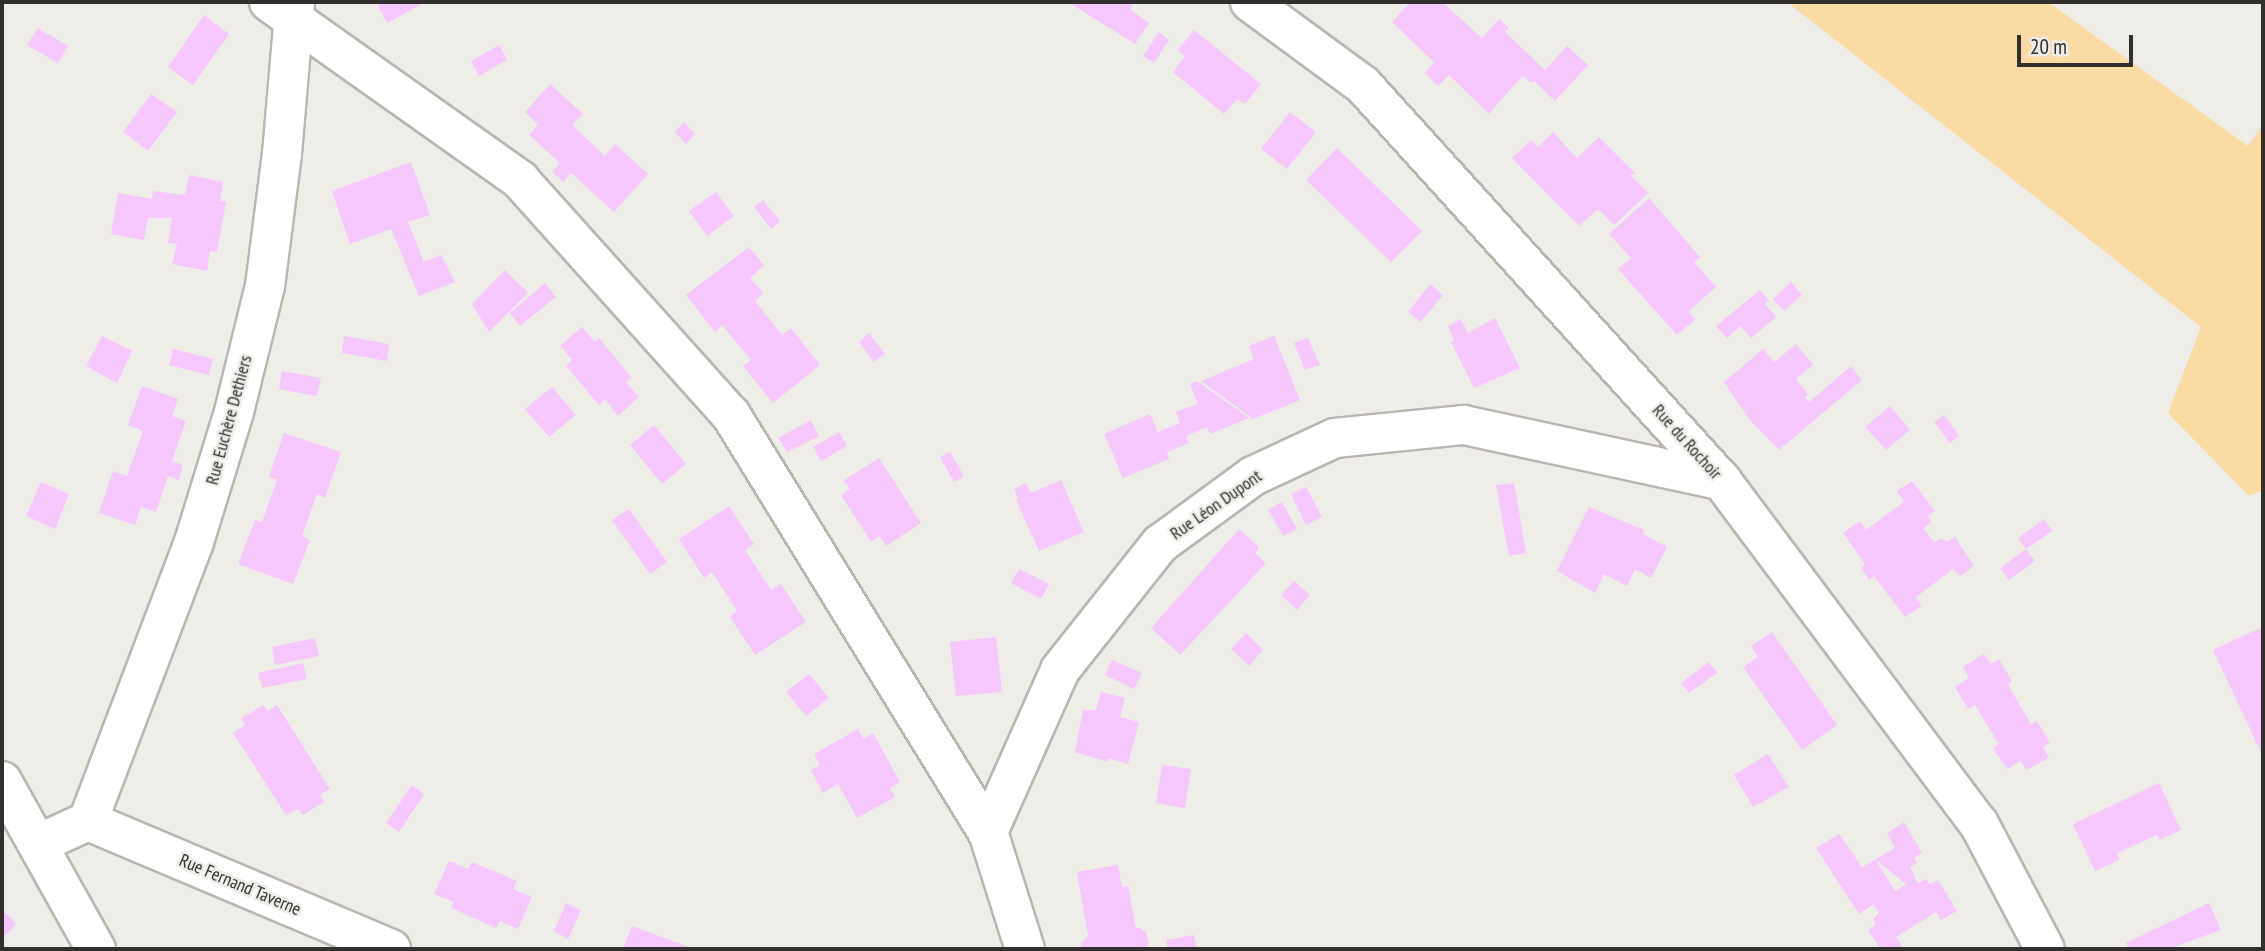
<!DOCTYPE html>
<html>
<head>
<meta charset="utf-8">
<style>
	body { margin:0 }
	#map { position:relative; width:2265px; height:951px; overflow:hidden; background:#efede8; font-family:"PT Sans Narrow",sans-serif }
	div>[style] { position:absolute }
	.green>* { inset:0; background:#f9dba3 }
	.building>* { inset:0; background:#f5c7fd }
	.roads { filter:drop-shadow(2px 0 #b9b6b2) drop-shadow(-2px 0 #b9b6b2) drop-shadow(0 2px #b9b6b2) drop-shadow(0 -2px #b9b6b2) }
	.street>* { height:38px; margin:-19px; padding:0 19px; transform-origin:19px; border-radius:19px; background:#fff }
	.secondary>* { height:38px; margin:-19px; padding:0 19px; transform-origin:19px; border-radius:19px; background:#fff }
	span { translate:-50% -50%; white-space:nowrap; text-align:center; line-height:1.15; -webkit-text-stroke:5px #efede8; paint-order:stroke }
	.street-label { font-size:18px; color:#31302f }
	.frame { position:absolute; inset:0; border:4px solid #31302f; pointer-events:none }
	.scale { position:absolute; left:2017px; top:35px; width:116px; height:32px; box-sizing:border-box; border:4px solid #31302f; border-top:0; padding-left:9px; font-size:21px; line-height:24px; white-space:nowrap; color:#31302f; -webkit-text-stroke:5px #efede8; paint-order:stroke }
</style>
</head>
<body>
<div id="map">
	<div class="green">
		<i style="clip-path:polygon(1787px 2px,2048px 2px,2248px 146px,2263px 124px,2263px 490px,2249px 496px,2168px 413px,2201px 327px)"></i>
	</div>
	<div class="building">
		<i style="clip-path:polygon(376px 2px,426px 2px,387px 23px)"></i>
		<i style="clip-path:polygon(1068px 2px,1134px 2px,1130px 9px,1149px 23px,1135px 44px)"></i>
		<i style="clip-path:polygon(1410px 2px,1442px 2px,1482px 38px,1499px 19px,1509px 28px,1505px 32px,1545px 70px,1567px 46px,1588px 65px,1555px 101px,1534px 81px,1532px 83px,1522px 76px,1489px 114px,1449px 75px,1438px 86px,1425px 73px,1434px 62px,1392px 22px)"></i>
		<i style="clip-path:polygon(204px 15px,229px 34px,193px 85px,168px 67px)"></i>
		<i style="clip-path:polygon(38px 28px,68px 46px,58px 63px,27px 45px)"></i>
		<i style="clip-path:polygon(1194px 30px,1261px 84px,1245px 104px,1237px 99px,1224px 114px,1173px 72px,1185px 56px,1178px 50px)"></i>
		<i style="clip-path:polygon(1159px 32px,1169px 40px,1154px 63px,1143px 56px)"></i>
		<i style="clip-path:polygon(499px 45px,507px 60px,479px 76px,471px 61px)"></i>
		<i style="clip-path:polygon(550px 84px,583px 114px,572px 125px,605px 156px,615px 144px,648px 174px,614px 212px,571px 173px,563px 182px,552px 171px,560px 163px,529px 135px,538px 125px,525px 112px)"></i>
		<i style="clip-path:polygon(151px 94px,177px 112px,148px 151px,123px 132px)"></i>
		<i style="clip-path:polygon(1290px 112px,1316px 132px,1287px 169px,1261px 149px)"></i>
		<i style="clip-path:polygon(684px 122px,695px 134px,686px 144px,675px 132px)"></i>
		<i style="clip-path:polygon(1553px 132px,1577px 158px,1599px 137px,1635px 173px,1631px 176px,1648px 193px,1614px 225px,1598px 209px,1579px 226px,1512px 158px,1531px 140px,1538px 147px)"></i>
		<i style="clip-path:polygon(1337px 148px,1422px 231px,1391px 262px,1306px 180px)"></i>
		<i style="clip-path:polygon(411px 162px,430px 215px,408px 222px,424px 262px,441px 255px,455px 282px,419px 296px,391px 229px,350px 244px,332px 191px)"></i>
		<i style="clip-path:polygon(189px 175px,223px 182px,220px 201px,226px 202px,217px 252px,210px 251px,207px 271px,172px 264px,177px 244px,168px 243px,172px 218px,148px 218px,144px 240px,111px 234px,118px 193px,152px 199px,153px 191px,185px 195px)"></i>
		<i style="clip-path:polygon(716px 192px,734px 216px,707px 236px,689px 211px)"></i>
		<i style="clip-path:polygon(1649px 198px,1700px 257px,1694px 262px,1716px 287px,1689px 311px,1695px 320px,1677px 335px,1618px 269px,1631px 258px,1609px 234px)"></i>
		<i style="clip-path:polygon(763px 200px,780px 221px,771px 229px,754px 207px)"></i>
		<i style="clip-path:polygon(749px 247px,764px 265px,750px 278px,763px 293px,755px 301px,782px 335px,791px 328px,820px 365px,773px 403px,743px 366px,751px 360px,722px 325px,715px 332px,686px 295px)"></i>
		<i style="clip-path:polygon(505px 270px,528px 293px,489px 332px,472px 304px)"></i>
		<i style="clip-path:polygon(1791px 282px,1802px 295px,1784px 311px,1773px 299px)"></i>
		<i style="clip-path:polygon(545px 283px,556px 297px,520px 326px,510px 313px)"></i>
		<i style="clip-path:polygon(1430px 284px,1443px 295px,1421px 322px,1408px 312px)"></i>
		<i style="clip-path:polygon(1760px 290px,1769px 301px,1765px 304px,1776px 317px,1751px 338px,1741px 326px,1727px 338px,1716px 326px)"></i>
		<i style="clip-path:polygon(1495px 318px,1520px 368px,1474px 388px,1451px 342px,1454px 340px,1448px 326px,1461px 319px,1468px 333px)"></i>
		<i style="clip-path:polygon(582px 327px,595px 342px,599px 338px,615px 357px,631px 377px,626px 382px,639px 397px,618px 416px,605px 399px,599px 405px,566px 366px,572px 360px,560px 346px)"></i>
		<i style="clip-path:polygon(869px 333px,885px 354px,874px 362px,859px 342px)"></i>
		<i style="clip-path:polygon(102px 336px,132px 351px,117px 383px,86px 366px)"></i>
		<i style="clip-path:polygon(344px 336px,389px 344px,387px 361px,342px 353px)"></i>
		<i style="clip-path:polygon(1274px 336px,1300px 400px,1253px 419px,1201px 381px,1254px 359px,1249px 346px)"></i>
		<i style="clip-path:polygon(1308px 338px,1320px 365px,1305px 370px,1294px 343px)"></i>
		<i style="clip-path:polygon(1796px 344px,1813px 365px,1796px 379px,1808px 394px,1805px 397px,1809px 402px,1851px 366px,1862px 380px,1779px 450px,1749px 419px,1724px 382px,1763px 349px,1774px 362px)"></i>
		<i style="clip-path:polygon(173px 349px,213px 359px,209px 375px,169px 365px)"></i>
		<i style="clip-path:polygon(282px 371px,321px 378px,317px 396px,279px 389px)"></i>
		<i style="clip-path:polygon(1197px 381px,1249px 418px,1210px 434px,1207px 427px,1186px 436px,1189px 443px,1167px 452px,1169px 459px,1123px 478px,1104px 434px,1150px 414px,1158px 432px,1180px 423px,1176px 412px,1198px 404px,1190px 384px)"></i>
		<i style="clip-path:polygon(142px 386px,178px 399px,172px 416px,186px 421px,172px 461px,183px 465px,179px 480px,168px 476px,156px 512px,141px 507px,135px 525px,99px 513px,113px 471px,127px 476px,143px 431px,128px 425px)"></i>
		<i style="clip-path:polygon(552px 387px,576px 415px,549px 437px,525px 409px)"></i>
		<i style="clip-path:polygon(1890px 406px,1910px 430px,1886px 450px,1865px 427px)"></i>
		<i style="clip-path:polygon(1944px 415px,1959px 436px,1950px 443px,1934px 422px)"></i>
		<i style="clip-path:polygon(811px 420px,819px 436px,787px 452px,778px 438px)"></i>
		<i style="clip-path:polygon(654px 425px,686px 464px,662px 484px,630px 445px)"></i>
		<i style="clip-path:polygon(839px 432px,847px 446px,821px 461px,813px 447px)"></i>
		<i style="clip-path:polygon(284px 433px,341px 452px,325px 498px,317px 494px,302px 536px,310px 540px,293px 584px,238px 564px,255px 520px,262px 522px,277px 480px,269px 476px)"></i>
		<i style="clip-path:polygon(950px 452px,964px 476px,954px 482px,940px 457px)"></i>
		<i style="clip-path:polygon(879px 458px,921px 523px,886px 546px,880px 536px,871px 542px,841px 495px,850px 489px,844px 480px)"></i>
		<i style="clip-path:polygon(1061px 480px,1084px 532px,1039px 551px,1016px 500px,1018px 498px,1014px 489px,1026px 483px,1031px 493px)"></i>
		<i style="clip-path:polygon(1912px 481px,1935px 511px,1928px 516px,1931px 522px,1924px 529px,1934px 542px,1942px 538px,1946px 542px,1955px 537px,1974px 566px,1960px 576px,1953px 569px,1916px 597px,1922px 606px,1905px 617px,1874px 576px,1869px 580px,1861px 568px,1865px 564px,1843px 533px,1860px 521px,1866px 530px,1904px 502px,1897px 491px)"></i>
		<i style="clip-path:polygon(41px 482px,69px 494px,55px 529px,26px 516px)"></i>
		<i style="clip-path:polygon(1514px 483px,1526px 553px,1509px 556px,1496px 485px)"></i>
		<i style="clip-path:polygon(1306px 487px,1322px 517px,1306px 525px,1291px 494px)"></i>
		<i style="clip-path:polygon(1282px 502px,1297px 529px,1283px 536px,1268px 510px)"></i>
		<i style="clip-path:polygon(729px 506px,754px 544px,745px 550px,771px 590px,781px 584px,806px 622px,755px 655px,730px 617px,737px 611px,712px 572px,704px 578px,679px 539px)"></i>
		<i style="clip-path:polygon(1589px 507px,1644px 530px,1643px 534px,1667px 547px,1651px 578px,1635px 569px,1627px 586px,1604px 574px,1595px 593px,1557px 571px)"></i>
		<i style="clip-path:polygon(629px 509px,667px 562px,650px 574px,612px 520px)"></i>
		<i style="clip-path:polygon(2044px 519px,2052px 531px,2026px 549px,2035px 561px,2009px 580px,2000px 568px,2026px 549px,2018px 538px)"></i>
		<i style="clip-path:polygon(1239px 529px,1259px 547px,1255px 553px,1266px 563px,1180px 655px,1151px 628px)"></i>
		<i style="clip-path:polygon(1019px 569px,1049px 584px,1041px 599px,1011px 583px)"></i>
		<i style="clip-path:polygon(1294px 581px,1310px 595px,1297px 610px,1281px 595px)"></i>
		<i style="clip-path:polygon(2260px 628px,2263px 635px,2263px 757px,2213px 650px)"></i>
		<i style="clip-path:polygon(1772px 632px,1837px 725px,1802px 750px,1743px 667px,1758px 657px,1751px 646px)"></i>
		<i style="clip-path:polygon(1246px 633px,1263px 650px,1249px 666px,1231px 649px)"></i>
		<i style="clip-path:polygon(996px 637px,1002px 692px,956px 696px,950px 642px)"></i>
		<i style="clip-path:polygon(315px 638px,319px 656px,275px 665px,272px 647px)"></i>
		<i style="clip-path:polygon(1984px 654px,1991px 664px,1999px 659px,2012px 681px,2008px 685px,2031px 724px,2037px 721px,2050px 743px,2043px 747px,2049px 758px,2026px 770px,2021px 761px,2007px 769px,1993px 748px,1999px 744px,1987px 725px,1975px 705px,1968px 709px,1955px 687px,1969px 678px,1963px 667px)"></i>
		<i style="clip-path:polygon(1112px 660px,1142px 673px,1134px 689px,1105px 675px)"></i>
		<i style="clip-path:polygon(1709px 662px,1717px 673px,1689px 693px,1681px 683px)"></i>
		<i style="clip-path:polygon(303px 663px,307px 679px,262px 688px,258px 673px)"></i>
		<i style="clip-path:polygon(809px 674px,829px 698px,806px 716px,786px 692px)"></i>
		<i style="clip-path:polygon(1101px 692px,1125px 698px,1120px 717px,1139px 722px,1128px 764px,1109px 758px,1108px 762px,1075px 752px,1083px 710px,1096px 710px)"></i>
		<i style="clip-path:polygon(263px 705px,268px 711px,277px 705px,330px 789px,320px 795px,324px 802px,303px 815px,298px 809px,286px 815px,233px 733px,245px 725px,241px 718px)"></i>
		<i style="clip-path:polygon(858px 729px,863px 739px,873px 733px,900px 782px,890px 788px,895px 797px,857px 818px,838px 784px,823px 793px,811px 770px,820px 765px,814px 754px)"></i>
		<i style="clip-path:polygon(1768px 754px,1789px 787px,1753px 807px,1734px 775px)"></i>
		<i style="clip-path:polygon(1162px 765px,1191px 769px,1185px 808px,1156px 803px)"></i>
		<i style="clip-path:polygon(2159px 783px,2181px 830px,2159px 840px,2157px 835px,2117px 853px,2119px 860px,2095px 871px,2073px 824px)"></i>
		<i style="clip-path:polygon(412px 785px,424px 794px,399px 832px,386px 823px)"></i>
		<i style="clip-path:polygon(evenodd,1904px 822px,1922px 853px,1914px 858px,1917px 863px,1910px 867px,1915px 878px,1918px 883px,1926px 879px,1930px 884px,1938px 880px,1957px 911px,1941px 920px,1936px 912px,1896px 937px,1902px 946px,1895px 949px,1881px 949px,1868px 930px,1876px 924px,1873px 919px,1879px 913px,1873px 904px,1859px 914px,1816px 848px,1839px 834px,1862px 867px,1895px 848px,1887px 833px,1904px 822px,1875px 859px,1906px 884px,1895px 891px,1875px 859px)"></i>
		<i style="clip-path:polygon(449px 861px,468px 869px,472px 862px,517px 881px,513px 889px,532px 897px,518px 929px,500px 921px,496px 928px,451px 908px,454px 902px,434px 894px)"></i>
		<i style="clip-path:polygon(1118px 865px,1122px 887px,1128px 886px,1136px 928px,1141px 928px,1146px 932px,1149px 944px,1145px 949px,1082px 949px,1081px 943px,1088px 936px,1077px 872px)"></i>
		<i style="clip-path:polygon(566px 903px,581px 910px,568px 939px,554px 931px)"></i>
		<i style="clip-path:polygon(2209px 903px,2221px 930px,2168px 949px,2129px 949px,2126px 943px)"></i>
		<i style="clip-path:polygon(2px 909px,16px 924px,2px 939px)"></i>
		<i style="clip-path:polygon(632px 926px,694px 949px,623px 949px)"></i>
		<i style="clip-path:polygon(1194px 935px,1197px 949px,1168px 949px,1166px 940px)"></i>
	</div>
	<div class="roads">
		<div class="street">
			<i style="left:269px;top:2px;width:308px;rotate:35.3deg"></i>
			<i style="left:520px;top:180px;width:316px;rotate:48.1deg"></i>
			<i style="left:731px;top:415px;width:490px;rotate:58.4deg"></i>
			<i style="left:988px;top:832px;width:123px;rotate:72.5deg"></i>
			<i style="left:1250px;top:2px;width:140px;rotate:36.3deg"></i>
			<i style="left:1363px;top:85px;width:535px;rotate:47.81deg"></i>
			<i style="left:1722px;top:481px;width:429px;rotate:53.2deg"></i>
			<i style="left:1979px;top:824px;width:141px;rotate:62.2deg"></i>
			<i style="left:88px;top:821px;width:298px;rotate:-69.2deg"></i>
			<i style="left:194px;top:542px;width:136px;rotate:-72.9deg"></i>
			<i style="left:234px;top:412px;width:130px;rotate:-76.2deg"></i>
			<i style="left:265px;top:286px;width:133px;rotate:-82.7deg"></i>
			<i style="left:282px;top:154px;width:153px;rotate:-85.1deg"></i>
			<i style="left:88px;top:821px;width:329px;rotate:22.9deg"></i>
			<i style="left:988px;top:832px;width:177px;rotate:-66deg"></i>
			<i style="left:1060px;top:670px;width:161px;rotate:-51.6deg"></i>
			<i style="left:1160px;top:544px;width:115px;rotate:-36.2deg"></i>
			<i style="left:1253px;top:476px;width:90px;rotate:-24.9deg"></i>
			<i style="left:1335px;top:438px;width:130px;rotate:-5.8deg"></i>
			<i style="left:1464px;top:425px;width:264px;rotate:12.2deg"></i>
			<i style="left:38px;top:844px;width:55px;rotate:-24.7deg"></i>
		</div>
		<div class="secondary">
			<i style="left:2px;top:781px;width:193px;rotate:60.8deg"></i>
		</div>
	</div>
	<div class="street-label">
		<span style="left:229px;top:420px;rotate:-75deg">Rue Euchère Dethiers</span>
		<span style="left:1687px;top:442px;rotate:48deg">Rue du Rochoir</span>
		<span style="left:1216px;top:505px;rotate:-35deg">Rue Léon Dupont</span>
		<span style="left:240px;top:885px;rotate:23deg">Rue Fernand Taverne</span>
	</div>
	<div class="frame"></div>
	<div class="scale">20 m</div>
</div>
</body>
</html>
